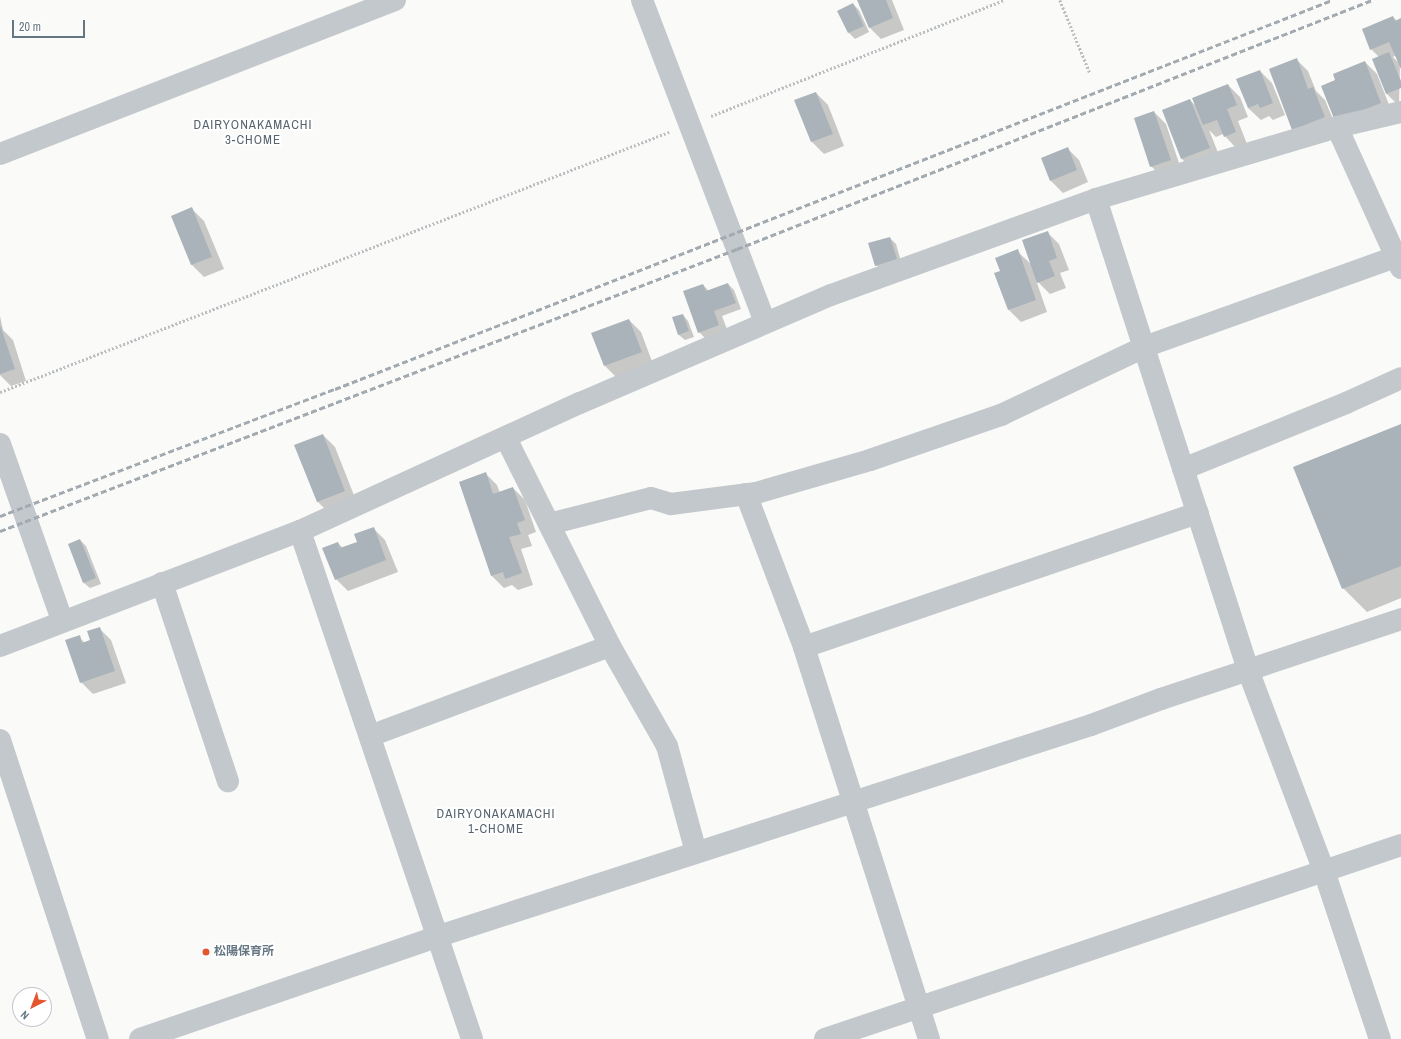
<!DOCTYPE html>
<html>
<head>
<meta charset="utf-8">
<style>
	body { margin:0 }
	#map { position:relative; width:1401px; height:1039px; overflow:hidden; background:#fafaf8; font-family:"Archivo Narrow","Noto Sans JP",sans-serif }
	div>[style] { position:absolute }
	.shadow>* { inset:0; background:#0003 }
	.building>* { inset:0; background:#aab3b9 }
	.path>* { height:2.5px; margin-top:-1.25px; transform-origin:0; background:repeating-linear-gradient(90deg,#bbbfc2 0 2px,transparent 0 4px) }
	.minor>* { height:22px; margin:-11px; padding:0 11px; transform-origin:11px; border-radius:11px; background:#c3c8cc }
	.tertiary>* { height:22px; margin:-11px; padding:0 11px; transform-origin:11px; border-radius:11px; background:#c3c8cc }
	.rail>* { height:3px; margin-top:-1.5px; transform-origin:0; background:repeating-linear-gradient(90deg,#a2aab0 0 6px,transparent 0 9px) }
	.dots>* { width:11px; height:11px; translate:-50% -50%; box-sizing:border-box; border:2px solid #fff; border-radius:50% }
	span { translate:-50% -50%; white-space:nowrap; text-align:center; line-height:1.15; -webkit-text-stroke:4px #fff; paint-order:stroke }
	.poi-label { font-size:12px; color:#657683; font-weight:700 }
	.left { translate:0 -50%; text-align:left }
	.neighbourhood-label { font-size:13px; color:#57646e; letter-spacing:1px }
	.north { position:absolute; left:12px; top:987px; width:40px; height:40px; box-sizing:border-box; background:#fff; border:1px solid #c1c8cd; border-radius:50%; rotate:222deg; font-size:11px; font-weight:700; line-height:16px; text-align:center; color:#657683 }
	.north::after { content:''; display:block; margin:auto; width:14px; height:18px; background:#e4572e; clip-path:polygon(50% 0,100% 100%,50% 72%,0 100%) }
	.scale { position:absolute; left:12px; top:20px; width:73px; height:18px; box-sizing:border-box; border:2px solid #657683; border-top:0; padding-left:5px; font-size:12px; line-height:14px; white-space:nowrap; color:#657683; -webkit-text-stroke:3px #fff; paint-order:stroke }
</style>
</head>
<body>
<div id="map">
	<div class="shadow">
		<i style="clip-path:polygon(858px 0,892px 0,904px 30px,881px 39px,869px 27px)"></i>
		<i style="clip-path:polygon(853px 4px,859px 10px,869px 32px,855px 39px,849px 33px,839px 11px)"></i>
		<i style="clip-path:polygon(evenodd,1393px 17px,1397px 21px,1401px 19px,1399px 106px,1387px 94px,1374px 59px,1379px 57px,1371px 49px,1393px 17px,1396px 55px,1400px 64px,1393px 57px,1396px 55px)"></i>
		<i style="clip-path:polygon(1296px 59px,1308px 71px,1316px 91px,1325px 100px,1337px 129px,1293px 130px)"></i>
		<i style="clip-path:polygon(1365px 62px,1377px 74px,1393px 115px,1348px 133px,1337px 81px)"></i>
		<i style="clip-path:polygon(1260px 71px,1272px 83px,1285px 115px,1273px 120px,1269px 116px,1261px 120px,1248px 108px)"></i>
		<i style="clip-path:polygon(1228px 85px,1240px 97px,1248px 117px,1238px 121px,1247px 144px,1236px 148px,1223px 134px,1216px 137px,1209px 130px,1221px 160px,1194px 171px,1182px 159px,1163px 110px,1190px 100px,1197px 107px)"></i>
		<i style="clip-path:polygon(816px 93px,828px 105px,844px 146px,824px 154px,812px 142px)"></i>
		<i style="clip-path:polygon(1154px 112px,1166px 124px,1182px 172px,1163px 178px,1151px 166px)"></i>
		<i style="clip-path:polygon(1067px 148px,1079px 160px,1088px 182px,1063px 193px,1051px 181px)"></i>
		<i style="clip-path:polygon(192px 209px,204px 221px,224px 269px,204px 277px,192px 265px,173px 216px)"></i>
		<i style="clip-path:polygon(1047px 232px,1059px 244px,1069px 270px,1060px 273px,1066px 288px,1050px 294px,1036px 280px,1047px 312px,1021px 322px,1009px 310px,1001px 272px,1017px 251px,1032px 265px)"></i>
		<i style="clip-path:polygon(890px 238px,896px 244px,902px 265px,882px 271px,876px 265px)"></i>
		<i style="clip-path:polygon(728px 284px,734px 290px,741px 309px,722px 316px,730px 337px,711px 344px,699px 332px,703px 285px,709px 291px)"></i>
		<i style="clip-path:polygon(683px 315px,688px 321px,694px 337px,685px 340px,679px 335px)"></i>
		<i style="clip-path:polygon(0 316px,3px 330px,13px 340px,26px 381px,11px 386px,0 375px)"></i>
		<i style="clip-path:polygon(629px 320px,641px 332px,653px 364px,617px 378px,605px 366px,593px 333px)"></i>
		<i style="clip-path:polygon(1401px 425px,1401px 598px,1367px 612px,1343px 588px)"></i>
		<i style="clip-path:polygon(323px 435px,335px 447px,357px 503px,329px 513px,317px 501px)"></i>
		<i style="clip-path:polygon(485px 473px,497px 485px,500px 493px,513px 488px,525px 500px,536px 532px,528px 535px,532px 546px,521px 549px,533px 585px,518px 590px,512px 585px,504px 588px,492px 576px,460px 482px)"></i>
		<i style="clip-path:polygon(373px 528px,385px 540px,398px 572px,348px 591px,336px 579px,338px 543px,343px 548px,358px 542px)"></i>
		<i style="clip-path:polygon(80px 540px,86px 546px,101px 584px,90px 588px,84px 583px)"></i>
		<i style="clip-path:polygon(99px 628px,111px 640px,126px 683px,93px 694px,81px 682px,79px 637px,85px 643px,91px 640px)"></i>
	</div>
	<div class="building">
		<i style="clip-path:polygon(857px 0,886px 0,893px 18px,869px 28px)"></i>
		<i style="clip-path:polygon(853px 3px,864px 26px,848px 33px,837px 11px)"></i>
		<i style="clip-path:polygon(1393px 16px,1395px 21px,1401px 18px,1401px 69px,1389px 42px,1370px 50px,1362px 29px)"></i>
		<i style="clip-path:polygon(1389px 52px,1401px 81px,1401px 88px,1386px 94px,1372px 59px)"></i>
		<i style="clip-path:polygon(1297px 58px,1308px 89px,1313px 87px,1325px 117px,1292px 130px,1269px 69px)"></i>
		<i style="clip-path:polygon(1365px 61px,1381px 103px,1335px 121px,1321px 86px,1335px 80px,1333px 74px)"></i>
		<i style="clip-path:polygon(1260px 70px,1273px 103px,1260px 108px,1258px 104px,1248px 108px,1236px 79px)"></i>
		<i style="clip-path:polygon(1228px 84px,1237px 105px,1227px 109px,1236px 132px,1224px 137px,1217px 120px,1203px 125px,1192px 98px)"></i>
		<i style="clip-path:polygon(816px 92px,833px 134px,811px 142px,794px 100px)"></i>
		<i style="clip-path:polygon(1190px 99px,1210px 148px,1181px 159px,1162px 110px)"></i>
		<i style="clip-path:polygon(1154px 111px,1171px 160px,1150px 167px,1134px 118px)"></i>
		<i style="clip-path:polygon(1068px 147px,1077px 170px,1050px 181px,1041px 158px)"></i>
		<i style="clip-path:polygon(192px 207px,212px 257px,191px 265px,171px 216px)"></i>
		<i style="clip-path:polygon(1048px 231px,1057px 258px,1049px 261px,1055px 276px,1037px 283px,1022px 240px)"></i>
		<i style="clip-path:polygon(890px 237px,897px 259px,875px 266px,868px 243px)"></i>
		<i style="clip-path:polygon(1018px 249px,1036px 300px,1008px 310px,994px 273px,1000px 271px,995px 258px)"></i>
		<i style="clip-path:polygon(728px 283px,736px 303px,714px 311px,719px 325px,698px 333px,683px 291px,703px 284px,706px 291px)"></i>
		<i style="clip-path:polygon(683px 314px,689px 331px,678px 335px,672px 317px)"></i>
		<i style="clip-path:polygon(629px 319px,642px 352px,604px 366px,591px 333px)"></i>
		<i style="clip-path:polygon(0 325px,15px 369px,0 374px)"></i>
		<i style="clip-path:polygon(1401px 424px,1401px 566px,1342px 589px,1293px 467px)"></i>
		<i style="clip-path:polygon(323px 434px,345px 491px,317px 502px,294px 445px)"></i>
		<i style="clip-path:polygon(486px 472px,493px 494px,513px 487px,525px 520px,517px 523px,521px 534px,509px 537px,522px 573px,505px 579px,503px 572px,491px 576px,459px 482px)"></i>
		<i style="clip-path:polygon(374px 527px,386px 560px,335px 580px,322px 548px,338px 542px,340px 548px,357px 542px,354px 534px)"></i>
		<i style="clip-path:polygon(80px 539px,96px 578px,83px 583px,68px 544px)"></i>
		<i style="clip-path:polygon(100px 627px,115px 671px,80px 683px,65px 640px,80px 635px,82px 643px,90px 640px,87px 631px)"></i>
	</div>
	<div class="path">
		<i style="left:1060px;top:0;width:79px;rotate:67.7deg"></i>
		<i style="left:711px;top:116px;width:315px;rotate:-21.6deg"></i>
		<i style="left:0;top:392px;width:718px;rotate:-21.24deg"></i>
	</div>
	<div class="minor">
		<i style="left:642px;top:0;width:345px;rotate:69.1deg"></i>
		<i style="left:1337px;top:127px;width:155px;rotate:65.6deg"></i>
		<i style="left:0;top:154px;width:424px;rotate:-21.3deg"></i>
		<i style="left:1096px;top:199px;width:495px;rotate:72.1deg"></i>
		<i style="left:1248px;top:670px;width:215px;rotate:69.3deg"></i>
		<i style="left:1324px;top:871px;width:177px;rotate:71.6deg"></i>
		<i style="left:0;top:444px;width:187px;rotate:70.6deg"></i>
		<i style="left:1183px;top:469px;width:176px;rotate:-22deg"></i>
		<i style="left:1346px;top:403px;width:60px;rotate:-24.4deg"></i>
		<i style="left:746px;top:494px;width:164px;rotate:69.2deg"></i>
		<i style="left:549px;top:524px;width:105px;rotate:-14.3deg"></i>
		<i style="left:651px;top:498px;width:21px;rotate:17deg"></i>
		<i style="left:671px;top:504px;width:86px;rotate:-7.4deg"></i>
		<i style="left:756px;top:493px;width:119px;rotate:-16.1deg"></i>
		<i style="left:870px;top:460px;width:139px;rotate:-19deg"></i>
		<i style="left:1001px;top:415px;width:158px;rotate:-25.4deg"></i>
		<i style="left:1144px;top:347px;width:268px;rotate:-19.7deg"></i>
		<i style="left:300px;top:531px;width:536px;rotate:71.29deg"></i>
		<i style="left:162px;top:583px;width:209px;rotate:71.6deg"></i>
		<i style="left:0;top:646px;width:321px;rotate:-21deg"></i>
		<i style="left:300px;top:531px;width:308px;rotate:-24.6deg"></i>
		<i style="left:580px;top:403px;width:273px;rotate:-23.3deg"></i>
		<i style="left:831px;top:295px;width:282px;rotate:-19.9deg"></i>
		<i style="left:1096px;top:199px;width:252px;rotate:-16.6deg"></i>
		<i style="left:1337px;top:127px;width:66px;rotate:-13.2deg"></i>
		<i style="left:610px;top:646px;width:115px;rotate:60.3deg"></i>
		<i style="left:667px;top:746px;width:110px;rotate:74.7deg"></i>
		<i style="left:370px;top:736px;width:256px;rotate:-20.6deg"></i>
		<i style="left:610px;top:646px;width:233px;rotate:-116.6deg"></i>
		<i style="left:0;top:740px;width:315px;rotate:71.9deg"></i>
		<i style="left:825px;top:1039px;width:608px;rotate:-18.61deg"></i>
		<i style="left:929px;top:1039px;width:411px;rotate:-107.7deg"></i>
		<i style="left:804px;top:647px;width:416px;rotate:-18.8deg"></i>
	</div>
	<div class="tertiary">
		<i style="left:140px;top:1039px;width:316px;rotate:-19deg"></i>
		<i style="left:439px;top:936px;width:685px;rotate:-17.93deg"></i>
		<i style="left:1091px;top:725px;width:75px;rotate:-20.4deg"></i>
		<i style="left:1161px;top:699px;width:253px;rotate:-18.4deg"></i>
	</div>
	<div class="rail">
		<i style="left:0;top:516px;width:358px;rotate:-20.8deg"></i>
		<i style="left:335px;top:389px;width:1070px;rotate:-21.31deg"></i>
		<i style="left:0;top:531px;width:789px;rotate:-20.94deg"></i>
		<i style="left:737px;top:249px;width:682px;rotate:-21.41deg"></i>
	</div>
	<div class="dots">
		<i style="left:206px;top:952px;background:#e4572e"></i>
	</div>
	<div class="poi-label">
		<span class="left" style="left:214px;top:952px">松陽保育所</span>
	</div>
	<div class="neighbourhood-label">
		<span style="left:253px;top:133px">DAIRYONAKAMACHI<br>3-CHOME</span>
		<span style="left:496px;top:822px">DAIRYONAKAMACHI<br>1-CHOME</span>
	</div>
	<div class="north">N</div>
	<div class="scale">20 m</div>
</div>
</body>
</html>
